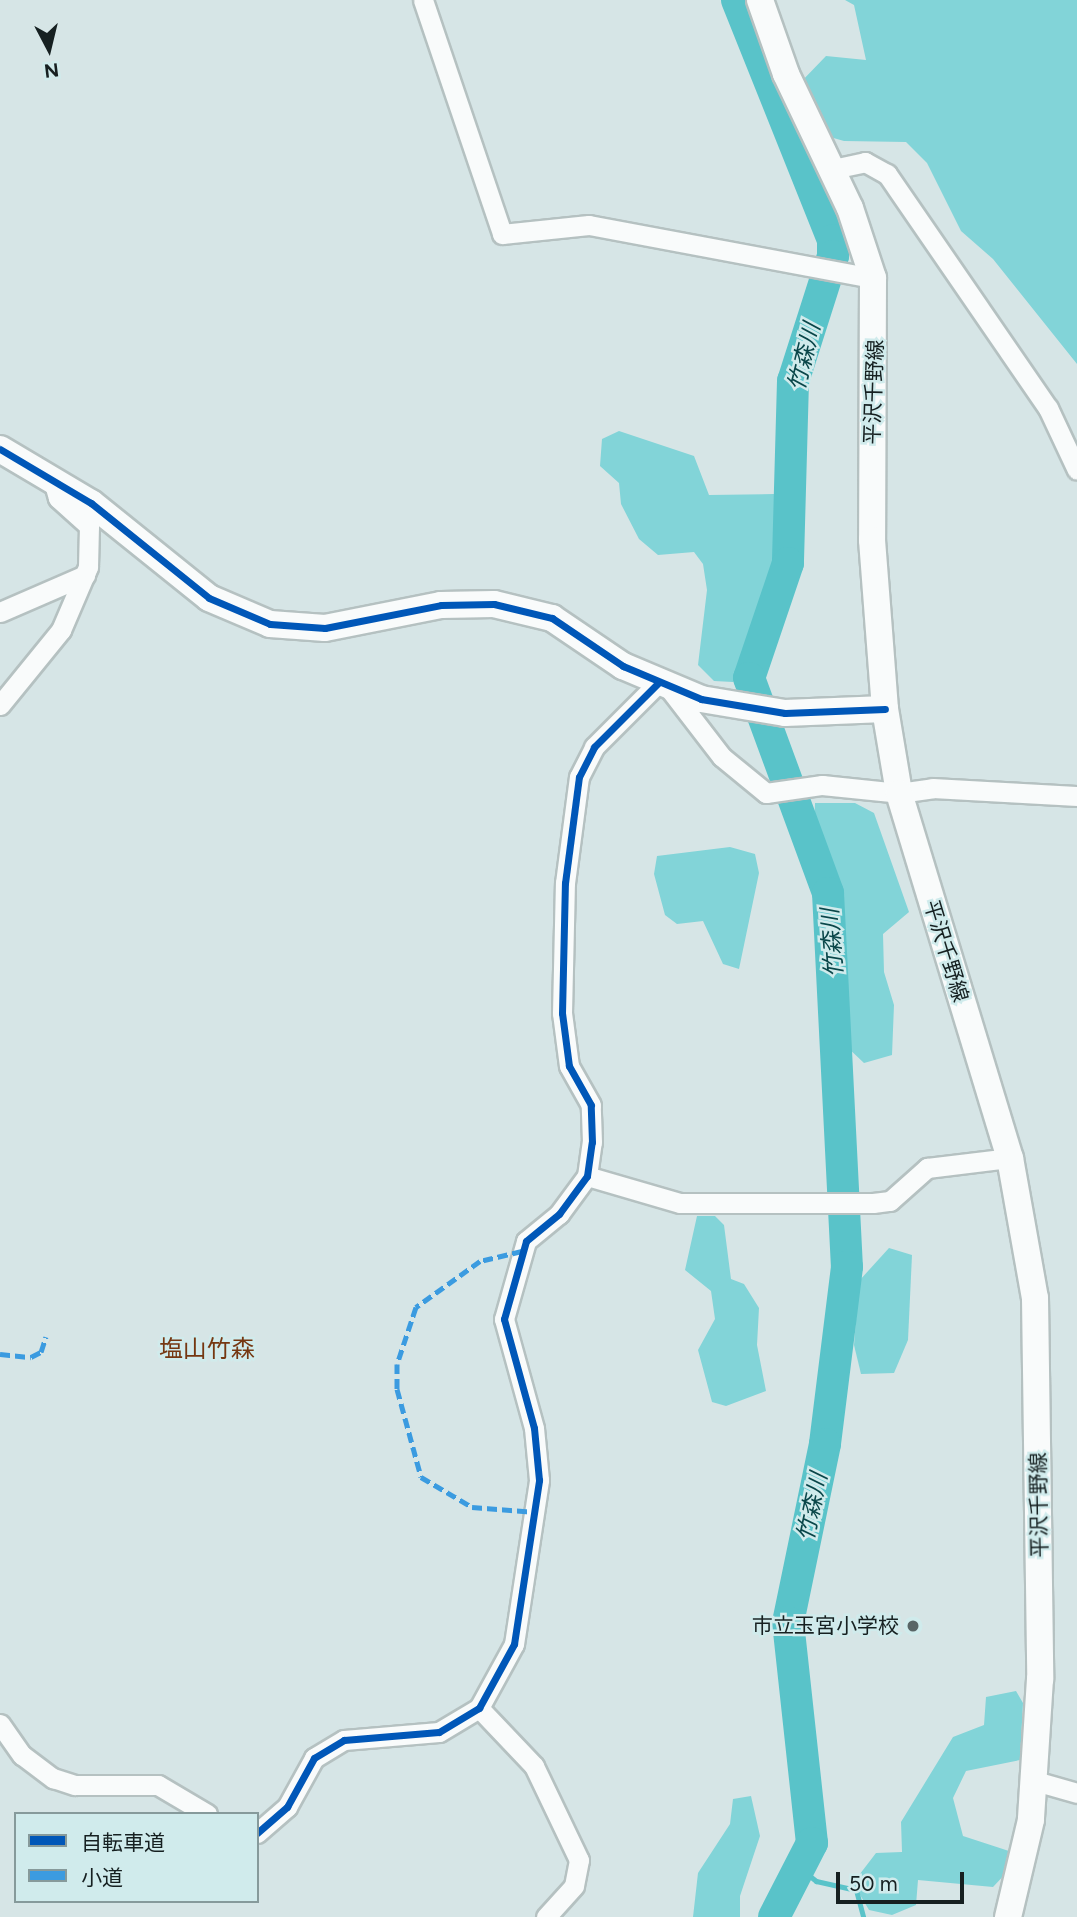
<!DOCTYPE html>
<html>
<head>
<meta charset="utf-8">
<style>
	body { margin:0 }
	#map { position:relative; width:1077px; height:1917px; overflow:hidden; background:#d6e5e6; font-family:Figtree,"Noto Sans JP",sans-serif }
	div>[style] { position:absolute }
	.forest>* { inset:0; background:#82d4d8 }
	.stream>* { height:5px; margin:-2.5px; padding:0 2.5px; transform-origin:2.5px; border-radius:2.5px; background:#59c3c9 }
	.river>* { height:32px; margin:-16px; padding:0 16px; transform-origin:16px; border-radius:16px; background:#59c3c9 }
	.roads { filter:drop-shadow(2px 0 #b5c1c1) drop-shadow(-2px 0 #b5c1c1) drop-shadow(0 2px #b5c1c1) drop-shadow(0 -2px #b5c1c1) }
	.street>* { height:19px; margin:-9.5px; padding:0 9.5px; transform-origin:9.5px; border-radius:9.5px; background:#f9fbfb }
	.secondary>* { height:26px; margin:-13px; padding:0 13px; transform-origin:13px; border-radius:13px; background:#f9fbfb }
	.quiet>* { height:5px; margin-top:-2.5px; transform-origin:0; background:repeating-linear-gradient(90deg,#3b9be0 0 10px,transparent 0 15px) }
	.cycleway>* { height:7px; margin:-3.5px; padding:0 3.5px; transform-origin:3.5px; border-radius:3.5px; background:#0057b8 }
	.dots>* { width:19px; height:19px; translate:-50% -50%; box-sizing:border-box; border:4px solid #d0ebec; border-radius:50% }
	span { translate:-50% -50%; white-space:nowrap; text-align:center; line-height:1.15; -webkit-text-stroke:5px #d0ebec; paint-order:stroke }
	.street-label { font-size:21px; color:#162021 }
	.poi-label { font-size:21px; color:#162021 }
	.right { translate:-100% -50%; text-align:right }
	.water-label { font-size:23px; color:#094649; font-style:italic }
	.quarter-label { font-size:24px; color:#753711 }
	.legend { position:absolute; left:14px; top:1812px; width:245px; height:91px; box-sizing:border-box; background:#d0ebec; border:2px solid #869a9b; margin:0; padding:9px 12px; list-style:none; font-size:21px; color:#162021 }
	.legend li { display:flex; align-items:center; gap:14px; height:35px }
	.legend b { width:35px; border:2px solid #869a9b }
	.north { position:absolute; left:14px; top:14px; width:70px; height:70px; -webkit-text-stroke:5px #d0ebec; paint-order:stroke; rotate:173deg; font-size:19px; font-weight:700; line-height:28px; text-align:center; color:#162021 }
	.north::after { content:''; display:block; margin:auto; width:24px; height:32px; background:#162021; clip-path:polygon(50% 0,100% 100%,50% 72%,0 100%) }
	.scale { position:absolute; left:836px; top:1872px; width:128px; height:32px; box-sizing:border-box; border:4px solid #162021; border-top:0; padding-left:9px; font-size:21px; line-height:24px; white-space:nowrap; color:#162021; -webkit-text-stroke:5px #d0ebec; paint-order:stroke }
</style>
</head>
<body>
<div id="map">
	<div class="forest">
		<i style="clip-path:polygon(845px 0,1077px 0,1077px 364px,993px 259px,961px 231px,927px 163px,906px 142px,844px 141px,816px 133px,799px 84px,826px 56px,866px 60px,854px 5px)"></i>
		<i style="clip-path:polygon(619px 431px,694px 456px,709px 495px,774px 494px,783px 511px,767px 606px,733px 682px,714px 681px,698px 665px,707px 590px,703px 564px,694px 552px,658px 555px,639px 539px,621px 504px,619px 483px,600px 466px,602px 439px)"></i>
		<i style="clip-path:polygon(815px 803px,855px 803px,874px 813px,909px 912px,883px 934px,884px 972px,894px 1005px,892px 1055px,864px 1063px,845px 1045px,840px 943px,828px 863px,814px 833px)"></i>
		<i style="clip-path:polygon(730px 847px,755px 854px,759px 873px,739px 969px,723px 964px,703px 921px,677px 924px,665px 915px,654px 874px,657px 856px)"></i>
		<i style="clip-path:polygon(697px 1216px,715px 1216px,724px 1225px,731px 1279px,744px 1284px,759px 1308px,757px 1345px,766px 1391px,726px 1406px,712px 1402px,698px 1350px,715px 1319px,711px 1291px,685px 1270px)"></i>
		<i style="clip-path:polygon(889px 1248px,912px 1255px,908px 1340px,894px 1373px,861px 1374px,854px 1345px,859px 1281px)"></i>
		<i style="clip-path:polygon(1016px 1691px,1023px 1703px,1020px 1760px,966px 1771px,953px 1798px,963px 1836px,1012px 1852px,1008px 1871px,993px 1887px,918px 1880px,916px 1905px,892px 1915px,869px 1910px,853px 1883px,876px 1853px,902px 1852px,901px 1822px,953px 1737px,984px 1725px,986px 1697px)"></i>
		<i style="clip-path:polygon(751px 1796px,760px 1836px,740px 1896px,740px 1917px,693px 1917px,698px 1873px,730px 1824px,733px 1799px)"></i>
	</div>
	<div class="stream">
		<i style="left:800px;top:1868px;width:21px;rotate:39deg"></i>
		<i style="left:816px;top:1881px;width:41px;rotate:12.7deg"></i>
		<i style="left:856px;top:1890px;width:28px;rotate:75deg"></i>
	</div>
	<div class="river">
		<i style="left:737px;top:0;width:258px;rotate:68.2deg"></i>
		<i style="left:833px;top:240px;width:16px;rotate:90deg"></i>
		<i style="left:833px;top:256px;width:131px;rotate:107.7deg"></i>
		<i style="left:793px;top:381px;width:182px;rotate:91.6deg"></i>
		<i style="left:788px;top:563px;width:121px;rotate:108.7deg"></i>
		<i style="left:749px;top:678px;width:229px;rotate:69.8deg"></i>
		<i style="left:828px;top:893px;width:374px;rotate:87.1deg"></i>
		<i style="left:847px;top:1267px;width:178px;rotate:97.1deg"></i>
		<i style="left:825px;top:1444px;width:182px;rotate:101.7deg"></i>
		<i style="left:788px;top:1622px;width:222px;rotate:83.8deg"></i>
		<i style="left:812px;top:1843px;width:83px;rotate:117.2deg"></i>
	</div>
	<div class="roads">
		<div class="street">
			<i style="left:423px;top:0;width:247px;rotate:71.3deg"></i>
			<i style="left:502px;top:234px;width:87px;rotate:-5.9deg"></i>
			<i style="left:589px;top:225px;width:289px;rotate:10.6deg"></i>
			<i style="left:833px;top:169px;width:33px;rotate:-12deg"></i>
			<i style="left:865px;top:162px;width:25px;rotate:29deg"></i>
			<i style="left:887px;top:174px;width:284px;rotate:55.5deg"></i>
			<i style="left:1048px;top:408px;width:68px;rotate:64.9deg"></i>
			<i style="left:0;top:612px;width:93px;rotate:-23.5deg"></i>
			<i style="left:668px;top:687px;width:88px;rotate:52.4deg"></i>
			<i style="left:722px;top:757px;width:57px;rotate:39.3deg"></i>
			<i style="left:766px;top:793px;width:57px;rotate:-8.1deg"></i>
			<i style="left:822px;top:785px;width:77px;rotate:5.9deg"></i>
			<i style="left:899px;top:793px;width:34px;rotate:-8deg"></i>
			<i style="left:933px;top:788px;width:144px;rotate:3.2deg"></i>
			<i style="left:0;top:705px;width:97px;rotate:-50.9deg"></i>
			<i style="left:61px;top:630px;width:69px;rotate:-66.8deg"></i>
			<i style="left:88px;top:567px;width:41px;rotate:-88.6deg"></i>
			<i style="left:89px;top:526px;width:42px;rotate:-137.9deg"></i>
			<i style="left:58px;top:498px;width:19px;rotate:-106deg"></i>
			<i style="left:587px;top:1176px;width:97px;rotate:16.2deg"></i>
			<i style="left:680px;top:1203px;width:193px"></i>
			<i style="left:873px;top:1203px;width:17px;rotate:-7deg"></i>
			<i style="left:890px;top:1201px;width:50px;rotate:-41.7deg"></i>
			<i style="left:927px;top:1168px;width:84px;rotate:-6.9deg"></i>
			<i style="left:479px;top:1708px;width:80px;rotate:46.5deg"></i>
			<i style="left:534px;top:1766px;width:104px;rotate:64.4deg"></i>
			<i style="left:579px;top:1860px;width:26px;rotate:101deg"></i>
			<i style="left:574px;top:1886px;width:42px;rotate:132.1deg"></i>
			<i style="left:0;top:1724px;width:38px;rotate:55deg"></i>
			<i style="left:22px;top:1755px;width:39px;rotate:37deg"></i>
			<i style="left:53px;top:1778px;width:23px;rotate:18deg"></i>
			<i style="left:75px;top:1785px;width:83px"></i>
			<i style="left:158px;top:1785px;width:57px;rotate:30.6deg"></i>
			<i style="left:1035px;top:1781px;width:44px;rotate:15.9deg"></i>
			<i style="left:257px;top:1833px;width:40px;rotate:-41deg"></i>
			<i style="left:287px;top:1807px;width:56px;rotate:-61.1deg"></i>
			<i style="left:314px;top:1758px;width:35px;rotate:-31deg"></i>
			<i style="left:344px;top:1740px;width:95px;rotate:-4.8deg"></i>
			<i style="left:439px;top:1732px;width:47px;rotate:-31deg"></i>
			<i style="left:479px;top:1708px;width:73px;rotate:-61.3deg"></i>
			<i style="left:514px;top:1644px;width:166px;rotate:-81.3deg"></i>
			<i style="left:539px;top:1480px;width:52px;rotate:-95.5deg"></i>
			<i style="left:534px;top:1428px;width:113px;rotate:-105.4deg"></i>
			<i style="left:504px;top:1319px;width:81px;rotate:-74.2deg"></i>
			<i style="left:526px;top:1241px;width:43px;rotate:-39.3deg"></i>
			<i style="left:559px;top:1214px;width:47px;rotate:-53.6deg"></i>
			<i style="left:587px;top:1176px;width:34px;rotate:-82deg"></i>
			<i style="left:592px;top:1142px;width:37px;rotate:-92deg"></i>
			<i style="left:591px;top:1105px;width:45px;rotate:-119.4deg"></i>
			<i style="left:569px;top:1066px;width:53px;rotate:-97.5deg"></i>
			<i style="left:562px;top:1013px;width:130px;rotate:-88.7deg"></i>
			<i style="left:565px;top:883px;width:107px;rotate:-82.5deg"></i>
			<i style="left:579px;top:777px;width:34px;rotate:-63deg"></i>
			<i style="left:594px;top:747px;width:91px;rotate:-45deg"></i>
		</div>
		<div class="secondary">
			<i style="left:760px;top:0;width:78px;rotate:70.6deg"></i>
			<i style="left:786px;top:74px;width:148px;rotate:64.5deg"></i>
			<i style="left:850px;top:208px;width:74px;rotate:71.8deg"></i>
			<i style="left:873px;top:278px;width:262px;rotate:90.2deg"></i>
			<i style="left:872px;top:540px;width:169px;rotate:85.6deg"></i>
			<i style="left:885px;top:709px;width:85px;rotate:80.5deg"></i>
			<i style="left:899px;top:793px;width:382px;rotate:73.1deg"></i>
			<i style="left:1010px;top:1158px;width:142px;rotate:79.9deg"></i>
			<i style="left:1035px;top:1298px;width:381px;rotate:89.2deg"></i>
			<i style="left:1040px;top:1679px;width:141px;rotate:93.7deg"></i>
			<i style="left:1031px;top:1820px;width:100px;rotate:103.3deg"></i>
			<i style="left:0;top:449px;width:106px;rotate:30.7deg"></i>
			<i style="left:91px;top:503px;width:151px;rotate:38.8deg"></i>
			<i style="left:209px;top:598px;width:66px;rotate:23.1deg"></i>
			<i style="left:270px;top:624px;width:55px;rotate:4.2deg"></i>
			<i style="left:325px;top:628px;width:118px;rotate:-11.2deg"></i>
			<i style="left:441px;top:605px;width:53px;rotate:-1.1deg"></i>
			<i style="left:494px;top:604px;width:60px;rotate:13.6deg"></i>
			<i style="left:552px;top:618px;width:86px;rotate:34.1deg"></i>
			<i style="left:623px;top:666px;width:85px;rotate:22.9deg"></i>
			<i style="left:701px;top:699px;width:85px;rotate:9.5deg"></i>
			<i style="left:785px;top:713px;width:100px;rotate:-2.3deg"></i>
		</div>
	</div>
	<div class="quiet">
		<i style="left:522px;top:1251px;width:43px;rotate:166.6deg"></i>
		<i style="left:480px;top:1261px;width:79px;rotate:144.3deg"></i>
		<i style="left:416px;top:1307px;width:60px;rotate:108.4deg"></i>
		<i style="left:397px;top:1364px;width:25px;rotate:90deg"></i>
		<i style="left:397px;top:1389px;width:91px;rotate:74.7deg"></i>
		<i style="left:421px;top:1477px;width:59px;rotate:30.5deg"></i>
		<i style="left:472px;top:1507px;width:64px;rotate:4.5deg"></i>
		<i style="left:0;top:1354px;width:31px;rotate:6deg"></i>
		<i style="left:31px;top:1357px;width:11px;rotate:-27deg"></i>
		<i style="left:41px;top:1352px;width:16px;rotate:-72deg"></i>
	</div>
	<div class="cycleway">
		<i style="left:0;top:449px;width:106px;rotate:30.7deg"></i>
		<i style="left:91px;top:503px;width:151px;rotate:38.8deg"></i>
		<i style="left:209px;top:598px;width:66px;rotate:23.1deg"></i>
		<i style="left:270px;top:624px;width:55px;rotate:4.2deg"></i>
		<i style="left:325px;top:628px;width:118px;rotate:-11.2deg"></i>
		<i style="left:441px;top:605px;width:53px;rotate:-1.1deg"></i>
		<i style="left:494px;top:604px;width:60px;rotate:13.6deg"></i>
		<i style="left:552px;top:618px;width:86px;rotate:34.1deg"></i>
		<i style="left:623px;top:666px;width:85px;rotate:22.9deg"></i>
		<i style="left:701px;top:699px;width:85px;rotate:9.5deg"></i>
		<i style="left:785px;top:713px;width:100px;rotate:-2.3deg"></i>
		<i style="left:257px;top:1833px;width:40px;rotate:-41deg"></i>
		<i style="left:287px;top:1807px;width:56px;rotate:-61.1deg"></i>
		<i style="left:314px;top:1758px;width:35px;rotate:-31deg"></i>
		<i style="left:344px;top:1740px;width:95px;rotate:-4.8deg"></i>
		<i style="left:439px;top:1732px;width:47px;rotate:-31deg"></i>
		<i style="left:479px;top:1708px;width:73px;rotate:-61.3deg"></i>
		<i style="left:514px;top:1644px;width:166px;rotate:-81.3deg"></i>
		<i style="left:539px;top:1480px;width:52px;rotate:-95.5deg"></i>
		<i style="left:534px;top:1428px;width:113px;rotate:-105.4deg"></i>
		<i style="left:504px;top:1319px;width:81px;rotate:-74.2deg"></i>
		<i style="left:526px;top:1241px;width:43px;rotate:-39.3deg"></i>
		<i style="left:559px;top:1214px;width:47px;rotate:-53.6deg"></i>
		<i style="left:587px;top:1176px;width:34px;rotate:-82deg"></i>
		<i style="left:592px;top:1142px;width:37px;rotate:-92deg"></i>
		<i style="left:591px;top:1105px;width:45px;rotate:-119.4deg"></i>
		<i style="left:569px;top:1066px;width:53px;rotate:-97.5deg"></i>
		<i style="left:562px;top:1013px;width:130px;rotate:-88.7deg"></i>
		<i style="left:565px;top:883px;width:107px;rotate:-82.5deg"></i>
		<i style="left:579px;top:777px;width:34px;rotate:-63deg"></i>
		<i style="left:594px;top:747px;width:91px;rotate:-45deg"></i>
	</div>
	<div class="dots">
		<i style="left:913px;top:1626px;background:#596566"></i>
	</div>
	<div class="street-label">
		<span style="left:874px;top:392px;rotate:-88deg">平沢千野線</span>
		<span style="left:946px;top:951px;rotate:73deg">平沢千野線</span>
		<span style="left:1039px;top:1505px;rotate:-91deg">平沢千野線</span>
	</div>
	<div class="poi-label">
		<span class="right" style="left:899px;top:1626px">市立玉宮小学校</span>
	</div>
	<div class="water-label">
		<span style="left:804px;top:357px;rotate:-76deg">竹森川</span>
		<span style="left:832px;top:943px;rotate:-94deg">竹森川</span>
		<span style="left:812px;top:1507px;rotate:-78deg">竹森川</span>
	</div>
	<div class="quarter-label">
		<span style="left:207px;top:1349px">塩山竹森</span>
	</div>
	<ul class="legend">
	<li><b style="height:9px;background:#0057b8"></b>自転車道</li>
	<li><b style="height:9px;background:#3b9be0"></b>小道</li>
	</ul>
	<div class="north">N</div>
	<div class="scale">50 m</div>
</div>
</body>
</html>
